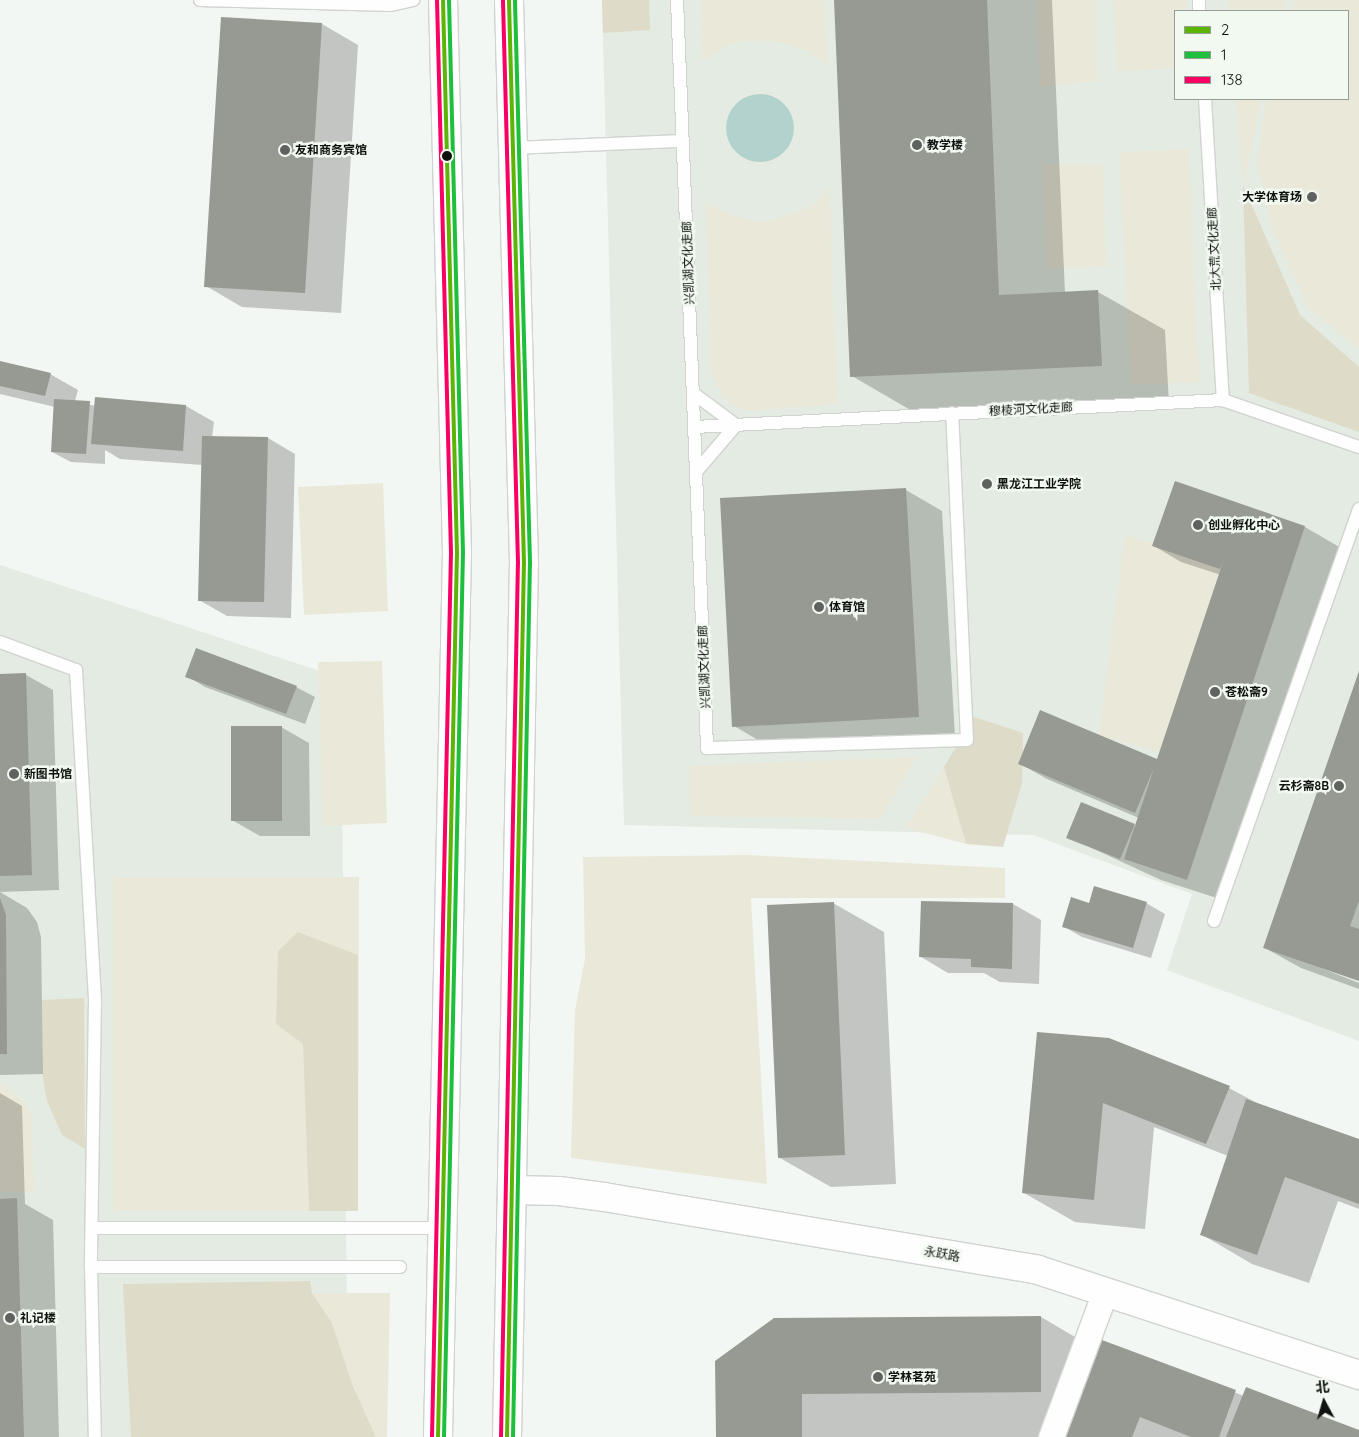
<!DOCTYPE html>
<html>
<head>
<meta charset="utf-8">
<style>
	body { margin:0 }
	#map { position:relative; width:1359px; height:1437px; overflow:hidden; background:#f3f7f3; font-family:Quicksand,"Noto Sans SC",sans-serif }
	div>[style] { position:absolute }
	.built>* { inset:0; background:#e3ebe2 }
	.green>* { inset:0; background:#eae9d9 }
	.forest>* { inset:0; background:#dedcc8 }
	.water>* { inset:0; background:#b4d2cd }
	.round { border-radius:50% }
	.shadow>* { inset:0; background:#0003 }
	.building>* { inset:0; background:#979a92 }
	.roads { filter:drop-shadow(1px 0 #d0d3d0) drop-shadow(-1px 0 #d0d3d0) drop-shadow(0 1px #d0d3d0) drop-shadow(0 -1px #d0d3d0) }
	.service>* { height:12px; margin:-6px; padding:0 6px; transform-origin:6px; border-radius:6px; background:#fdfefd }
	.minor>* { height:25px; margin:-12.5px; padding:0 12.5px; transform-origin:12.5px; border-radius:12.5px; background:#fdfefd }
	.tertiary>* { height:28px; margin:-14px; padding:0 14px; transform-origin:14px; border-radius:14px; background:#fdfefd }
	.primary>* { height:28px; margin:-14px; padding:0 14px; transform-origin:14px; border-radius:14px; background:#fdfefd }
	.bus-1>* { height:4px; margin:-2px; padding:0 2px; transform-origin:2px; border-radius:2px; background:#5cb504 }
	.bus-2>* { height:4px; margin:-2px; padding:0 2px; transform-origin:2px; border-radius:2px; background:#1dbf3d }
	.bus-3>* { height:4px; margin:-2px; padding:0 2px; transform-origin:2px; border-radius:2px; background:#f90164 }
	.dots>* { width:14px; height:14px; translate:-50% -50%; box-sizing:border-box; border:2px solid #f2f9f1; border-radius:50% }
	span { translate:-50% -50%; white-space:nowrap; text-align:center; line-height:1.15; -webkit-text-stroke:5px #f2f9f1; paint-order:stroke }
	.poi-label { font-size:12px; color:#0f120f; font-weight:700 }
	.left { translate:0 -50%; text-align:left }
	.right { translate:-100% -50%; text-align:right }
	.street-label { font-size:12px; color:#0f120f }
	.legend { position:absolute; left:1174px; top:10px; width:175px; height:90px; box-sizing:border-box; background:#f2f9f1; border:1px solid #979d97; margin:0; padding:6px 9px; list-style:none; font-size:15px; color:#0f120f }
	.legend li { display:flex; align-items:center; gap:10px; height:25px }
	.legend b { width:25px; border:1px solid #979d97 }
	.north { position:absolute; left:1299px; top:1377px; width:50px; height:50px; -webkit-text-stroke:4px #f2f9f1; paint-order:stroke; rotate:354deg; font-size:14px; font-weight:700; line-height:20px; text-align:center; color:#0f120f }
	.north::after { content:''; display:block; margin:auto; width:18px; height:22px; background:#0f120f; clip-path:polygon(50% 0,100% 100%,50% 72%,0 100%) }
</style>
</head>
<body>
<div id="map">
	<div class="built">
		<i style="clip-path:polygon(evenodd,602px 0,1359px 0,1359px 1041px,1167px 970px,1192px 894px,1033px 835px,624px 825px,602px 0,1175px 11px,1348px 11px,1348px 99px,1175px 99px,1175px 11px)"></i>
		<i style="clip-path:polygon(0 565px,341px 678px,348px 1437px,0 1437px)"></i>
	</div>
	<div class="green">
		<i style="clip-path:polygon(701px 0,824px 0,828px 65px,806px 50px,770px 40px,734px 42px,702px 60px)"></i>
		<i style="clip-path:polygon(1036px 0,1094px 0,1097px 81px,1040px 87px)"></i>
		<i style="clip-path:polygon(1114px 0,1187px 0,1187px 11px,1175px 11px,1175px 68px,1117px 71px)"></i>
		<i style="clip-path:polygon(1228px 0,1286px 0,1283px 11px,1229px 11px)"></i>
		<i style="clip-path:polygon(1295px 0,1359px 0,1359px 348px,1308px 308px,1273px 230px,1257px 164px,1266px 99px,1348px 99px,1348px 11px,1292px 11px)"></i>
		<i style="clip-path:polygon(1236px 99px,1262px 99px,1243px 185px)"></i>
		<i style="clip-path:polygon(1188px 149px,1199px 382px,1131px 385px,1119px 152px)"></i>
		<i style="clip-path:polygon(1042px 164px,1103px 165px,1107px 266px,1047px 269px)"></i>
		<i style="clip-path:polygon(829px 187px,838px 404px,747px 411px,732px 405px,722px 394px,711px 372px,706px 203px,739px 218px,757px 222px,774px 220px,811px 207px)"></i>
		<i style="clip-path:polygon(383px 483px,388px 611px,304px 615px,298px 487px)"></i>
		<i style="clip-path:polygon(1125px 534px,1220px 569px,1163px 753px,1099px 735px)"></i>
		<i style="clip-path:polygon(382px 661px,387px 823px,323px 826px,318px 662px)"></i>
		<i style="clip-path:polygon(916px 757px,881px 819px,691px 816px,689px 766px)"></i>
		<i style="clip-path:polygon(944px 767px,966px 844px,906px 828px)"></i>
		<i style="clip-path:polygon(749px 855px,1005px 868px,1005px 898px,751px 898px,767px 1184px,571px 1158px,575px 1010px,585px 959px,583px 857px)"></i>
		<i style="clip-path:polygon(113px 877px,359px 877px,358px 1211px,113px 1211px)"></i>
		<i style="clip-path:polygon(0 1082px,26px 1104px,31px 1115px,35px 1192px,0 1192px)"></i>
		<i style="clip-path:polygon(312px 1293px,390px 1293px,387px 1437px,376px 1437px,353px 1386px,332px 1323px)"></i>
	</div>
	<div class="forest">
		<i style="clip-path:polygon(602px 0,649px 0,650px 30px,603px 33px)"></i>
		<i style="clip-path:polygon(1243px 185px,1300px 315px,1359px 367px,1359px 432px,1249px 393px)"></i>
		<i style="clip-path:polygon(974px 717px,1023px 733px,1022px 783px,1003px 847px,966px 844px,944px 767px)"></i>
		<i style="clip-path:polygon(298px 932px,358px 955px,358px 1211px,309px 1211px,303px 1044px,276px 1024px,278px 951px)"></i>
		<i style="clip-path:polygon(84px 998px,85px 1149px,62px 1135px,47px 1101px,43px 1079px,42px 1000px)"></i>
		<i style="clip-path:polygon(310px 1281px,312px 1293px,332px 1323px,353px 1386px,376px 1437px,131px 1437px,123px 1284px)"></i>
	</div>
	<div class="water">
		<i class="round" style="left:726px;top:94px;width:68px;height:68px"></i>
	</div>
	<div class="shadow">
		<i style="clip-path:polygon(835px 0,1055px 0,1052px 0,1065px 293px,1098px 292px,1165px 330px,1169px 404px,919px 415px,852px 376px)"></i>
		<i style="clip-path:polygon(322px 24px,358px 45px,341px 313px,242px 307px,206px 286px)"></i>
		<i style="clip-path:polygon(0 362px,50px 374px,78px 390px,75px 401px,95px 406px,96px 399px,186px 406px,214px 422px,212px 437px,268px 438px,295px 454px,291px 618px,227px 616px,199px 600px,203px 465px,120px 459px,105px 450px,105px 464px,71px 462px,52px 452px,55px 407px,0 394px)"></i>
		<i style="clip-path:polygon(1175px 482px,1305px 527px,1341px 548px,1223px 900px,1161px 880px,1068px 837px,1136px 826px,1139px 818px,1047px 779px,1019px 763px,1158px 760px,1221px 575px,1181px 562px,1154px 546px)"></i>
		<i style="clip-path:polygon(906px 490px,942px 511px,955px 737px,770px 747px,734px 726px,722px 500px)"></i>
		<i style="clip-path:polygon(1359px 674px,1359px 980px,1301px 960px,1359px 983px,1359px 989px,1301px 968px,1265px 948px)"></i>
		<i style="clip-path:polygon(0 675px,26px 675px,53px 690px,59px 890px,0 892px)"></i>
		<i style="clip-path:polygon(187px 676px,296px 687px,315px 697px,305px 724px,205px 687px)"></i>
		<i style="clip-path:polygon(281px 727px,309px 743px,310px 836px,260px 836px,232px 820px)"></i>
		<i style="clip-path:polygon(0 892px,27px 908px,37px 922px,41px 937px,43px 1074px,0 1075px)"></i>
		<i style="clip-path:polygon(922px 902px,1013px 904px,1041px 920px,1039px 984px,1000px 982px,984px 973px,948px 973px,921px 957px)"></i>
		<i style="clip-path:polygon(833px 903px,884px 932px,896px 1184px,831px 1187px,780px 1158px)"></i>
		<i style="clip-path:polygon(1146px 903px,1165px 914px,1151px 958px,1082px 937px,1063px 926px,1090px 904px)"></i>
		<i style="clip-path:polygon(1039px 1034px,1229px 1088px,1257px 1103px,1359px 1140px,1359px 1209px,1338px 1201px,1309px 1283px,1252px 1264px,1201px 1234px,1228px 1156px,1154px 1127px,1145px 1229px,1075px 1222px,1024px 1193px)"></i>
		<i style="clip-path:polygon(0 1093px,22px 1106px,25px 1204px,53px 1220px,59px 1437px,0 1437px)"></i>
		<i style="clip-path:polygon(1041px 1317px,1099px 1351px,1160px 1362px,1244px 1396px,1359px 1431px,1359px 1437px,717px 1437px,717px 1361px)"></i>
	</div>
	<div class="building">
		<i style="clip-path:polygon(834px 0,987px 0,999px 295px,1098px 290px,1102px 366px,850px 377px)"></i>
		<i style="clip-path:polygon(221px 17px,322px 23px,305px 293px,204px 287px)"></i>
		<i style="clip-path:polygon(0 361px,51px 373px,45px 396px,0 386px)"></i>
		<i style="clip-path:polygon(95px 397px,186px 405px,183px 451px,91px 444px)"></i>
		<i style="clip-path:polygon(54px 399px,90px 401px,86px 454px,51px 452px)"></i>
		<i style="clip-path:polygon(202px 436px,268px 437px,264px 602px,198px 601px)"></i>
		<i style="clip-path:polygon(1175px 481px,1305px 526px,1187px 880px,1124px 859px,1154px 768px,1135px 813px,1018px 764px,1040px 710px,1157px 759px,1223px 562px,1220px 569px,1152px 546px)"></i>
		<i style="clip-path:polygon(906px 488px,919px 717px,732px 727px,720px 498px)"></i>
		<i style="clip-path:polygon(196px 648px,297px 686px,286px 714px,185px 677px)"></i>
		<i style="clip-path:polygon(1359px 671px,1359px 901px,1350px 926px,1359px 929px,1359px 981px,1263px 948px)"></i>
		<i style="clip-path:polygon(26px 673px,32px 875px,0 876px,0 674px)"></i>
		<i style="clip-path:polygon(231px 726px,282px 726px,282px 821px,231px 821px)"></i>
		<i style="clip-path:polygon(1081px 802px,1135px 824px,1120px 859px,1066px 838px)"></i>
		<i style="clip-path:polygon(1094px 886px,1147px 902px,1133px 948px,1062px 927px,1071px 897px,1089px 903px)"></i>
		<i style="clip-path:polygon(0 898px,6px 915px,7px 1054px,0 1054px)"></i>
		<i style="clip-path:polygon(921px 901px,1013px 903px,1012px 969px,971px 967px,971px 959px,919px 957px)"></i>
		<i style="clip-path:polygon(834px 902px,845px 1155px,778px 1158px,767px 905px)"></i>
		<i style="clip-path:polygon(1037px 1032px,1109px 1038px,1230px 1086px,1206px 1144px,1103px 1103px,1094px 1200px,1022px 1193px)"></i>
		<i style="clip-path:polygon(1246px 1099px,1359px 1139px,1359px 1204px,1285px 1177px,1257px 1255px,1200px 1235px)"></i>
		<i style="clip-path:polygon(17px 1198px,24px 1437px,0 1437px,0 1199px)"></i>
		<i style="clip-path:polygon(1041px 1316px,1041px 1392px,802px 1394px,802px 1437px,716px 1437px,715px 1361px,774px 1318px)"></i>
		<i style="clip-path:polygon(1102px 1340px,1236px 1390px,1219px 1437px,1191px 1437px,1140px 1417px,1132px 1437px,1066px 1437px)"></i>
		<i style="clip-path:polygon(1246px 1387px,1359px 1430px,1359px 1437px,1226px 1437px)"></i>
	</div>
	<div class="roads">
		<div class="service">
			<i style="left:200px;top:0;width:191px;rotate:1.5deg"></i>
			<i style="left:391px;top:5px;width:23px;rotate:-13deg"></i>
			<i style="left:677px;top:0;width:749px;rotate:87.7deg"></i>
			<i style="left:707px;top:748px;width:260px;rotate:-1.8deg"></i>
			<i style="left:967px;top:740px;width:327px;rotate:-92.6deg"></i>
			<i style="left:1199px;top:0;width:11px;rotate:90deg"></i>
			<i style="left:1205px;top:99px;width:302px;rotate:86.6deg"></i>
			<i style="left:513px;top:148px;width:170px;rotate:-2.4deg"></i>
			<i style="left:693px;top:393px;width:54px;rotate:36.7deg"></i>
			<i style="left:736px;top:425px;width:62px;rotate:130.4deg"></i>
			<i style="left:694px;top:427px;width:530px;rotate:-2.92deg"></i>
			<i style="left:1223px;top:400px;width:144px;rotate:19.1deg"></i>
			<i style="left:0;top:642px;width:81px;rotate:20.2deg"></i>
			<i style="left:76px;top:670px;width:331px;rotate:86.7deg"></i>
			<i style="left:95px;top:1000px;width:267px;rotate:90.9deg"></i>
			<i style="left:91px;top:1267px;width:170px;rotate:88.7deg"></i>
			<i style="left:1214px;top:921px;width:437px;rotate:-70.6deg"></i>
			<i style="left:92px;top:1228px;width:350px"></i>
			<i style="left:91px;top:1267px;width:309px"></i>
		</div>
		<div class="minor">
			<i style="left:1051px;top:1437px;width:155px;rotate:-69.6deg"></i>
		</div>
		<div class="tertiary">
			<i style="left:512px;top:1190px;width:47px;rotate:1.2deg"></i>
			<i style="left:559px;top:1191px;width:45px;rotate:7.6deg"></i>
			<i style="left:604px;top:1197px;width:440px;rotate:9.5deg"></i>
			<i style="left:1038px;top:1270px;width:338px;rotate:18.1deg"></i>
		</div>
		<div class="primary">
			<i style="left:438px;top:1437px;width:884px;rotate:-88.77deg"></i>
			<i style="left:457px;top:553px;width:553px;rotate:-91.45deg"></i>
			<i style="left:507px;top:1437px;width:874px;rotate:-88.89deg"></i>
			<i style="left:524px;top:563px;width:563px;rotate:-91.53deg"></i>
		</div>
	</div>
	<div class="bus-1">
		<i style="left:438px;top:1437px;width:884px;rotate:-88.77deg"></i>
		<i style="left:457px;top:553px;width:553px;rotate:-91.45deg"></i>
		<i style="left:507px;top:1437px;width:874px;rotate:-88.89deg"></i>
		<i style="left:524px;top:563px;width:563px;rotate:-91.53deg"></i>
	</div>
	<div class="bus-2">
		<i style="left:444px;top:1437px;width:884px;rotate:-88.77deg"></i>
		<i style="left:463px;top:553px;width:553px;rotate:-91.45deg"></i>
		<i style="left:513px;top:1437px;width:874px;rotate:-88.89deg"></i>
		<i style="left:530px;top:563px;width:563px;rotate:-91.53deg"></i>
	</div>
	<div class="bus-3">
		<i style="left:432px;top:1437px;width:884px;rotate:-88.77deg"></i>
		<i style="left:451px;top:553px;width:553px;rotate:-91.45deg"></i>
		<i style="left:501px;top:1437px;width:874px;rotate:-88.89deg"></i>
		<i style="left:518px;top:563px;width:563px;rotate:-91.53deg"></i>
	</div>
	<div class="dots">
		<i style="left:917px;top:145px;background:#5f625f"></i>
		<i style="left:285px;top:150px;background:#5f625f"></i>
		<i style="left:447px;top:156px;background:#0f120f"></i>
		<i style="left:1312px;top:197px;background:#5f625f"></i>
		<i style="left:987px;top:484px;background:#5f625f"></i>
		<i style="left:1198px;top:525px;background:#5f625f"></i>
		<i style="left:819px;top:607px;background:#5f625f"></i>
		<i style="left:1215px;top:692px;background:#5f625f"></i>
		<i style="left:14px;top:774px;background:#5f625f"></i>
		<i style="left:1339px;top:786px;background:#5f625f"></i>
		<i style="left:10px;top:1318px;background:#5f625f"></i>
		<i style="left:878px;top:1377px;background:#5f625f"></i>
	</div>
	<div class="poi-label">
		<span class="left" style="left:927px;top:145px">教学楼</span>
		<span class="left" style="left:295px;top:150px">友和商务宾馆</span>
		<span class="right" style="left:1302px;top:197px">大学体育场</span>
		<span class="left" style="left:997px;top:484px">黑龙江工业学院</span>
		<span class="left" style="left:1208px;top:525px">创业孵化中心</span>
		<span class="left" style="left:829px;top:607px">体育馆</span>
		<span class="left" style="left:1225px;top:692px">苍松斋9</span>
		<span class="left" style="left:24px;top:774px">新图书馆</span>
		<span class="right" style="left:1329px;top:786px">云杉斋8B</span>
		<span class="left" style="left:20px;top:1318px">礼记楼</span>
		<span class="left" style="left:888px;top:1377px">学林茗苑</span>
	</div>
	<div class="street-label">
		<span style="left:1214px;top:249px;rotate:-93deg">北大荒文化走廊</span>
		<span style="left:688px;top:263px;rotate:-92deg">兴凯湖文化走廊</span>
		<span style="left:1031px;top:409px;rotate:-3deg">穆棱河文化走廊</span>
		<span style="left:704px;top:667px;rotate:-92deg">兴凯湖文化走廊</span>
		<span style="left:942px;top:1254px;rotate:10deg">永跃路</span>
	</div>
	<ul class="legend">
	<li><b style="height:6px;background:#5cb504"></b>2</li>
	<li><b style="height:6px;background:#1dbf3d"></b>1</li>
	<li><b style="height:6px;background:#f90164"></b>138</li>
	</ul>
	<div class="north">北</div>
</div>
</body>
</html>
